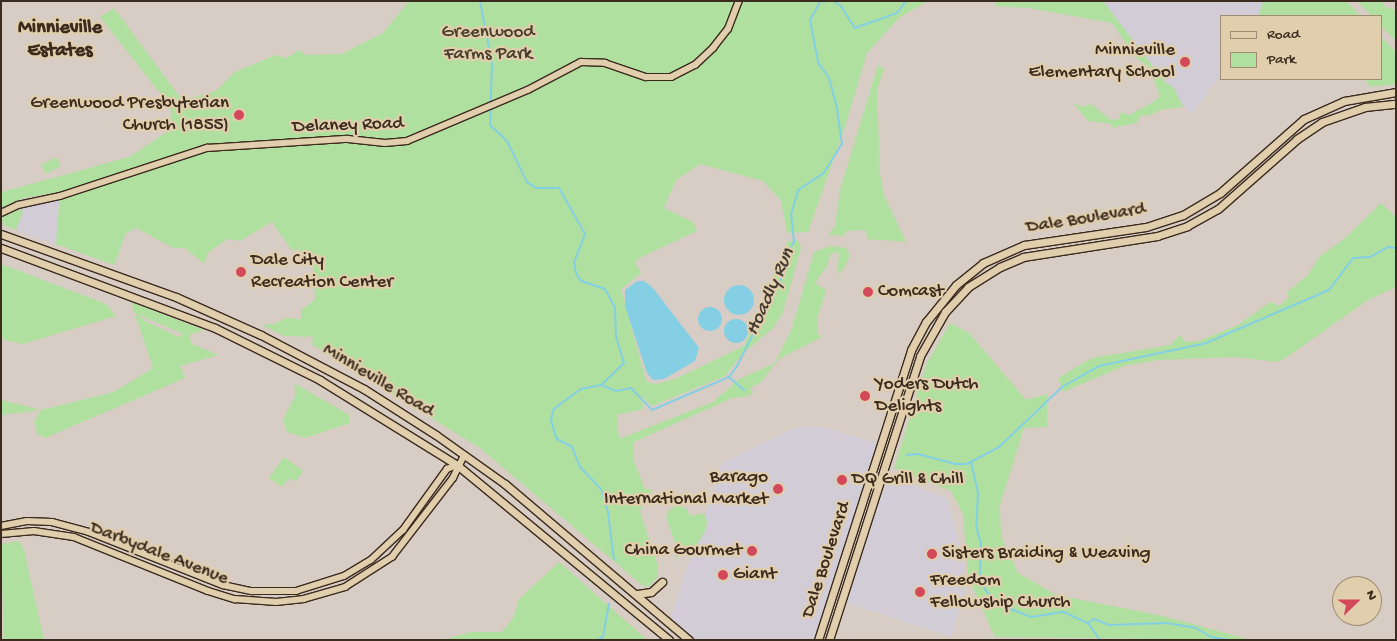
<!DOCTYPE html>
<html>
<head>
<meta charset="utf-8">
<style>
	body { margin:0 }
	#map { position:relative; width:1397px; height:641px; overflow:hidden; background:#d7cdc4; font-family:"Gochi Hand",sans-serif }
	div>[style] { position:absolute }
	.built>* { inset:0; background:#d1ccd5 }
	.green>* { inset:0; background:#b0e09f }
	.water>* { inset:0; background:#84cfe4 }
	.round { border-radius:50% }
	.stream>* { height:2px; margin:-1px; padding:0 1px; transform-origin:1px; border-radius:1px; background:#84cfe4 }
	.roads { filter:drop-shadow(1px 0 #3b2a1e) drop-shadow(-1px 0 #3b2a1e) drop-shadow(0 1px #3b2a1e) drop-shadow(0 -1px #3b2a1e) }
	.tertiary>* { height:5.5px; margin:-2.75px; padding:0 2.75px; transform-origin:2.75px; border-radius:2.75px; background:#e0ceac }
	.primary>* { height:7px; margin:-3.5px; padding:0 3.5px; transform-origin:3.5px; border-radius:3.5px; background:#e0ceac }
	.dots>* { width:14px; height:14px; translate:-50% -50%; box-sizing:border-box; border:2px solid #e0ceac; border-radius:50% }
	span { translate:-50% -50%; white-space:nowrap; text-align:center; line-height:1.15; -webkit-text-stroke:4.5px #e0ceac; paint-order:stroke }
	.park-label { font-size:19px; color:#473c2b }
	.poi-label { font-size:19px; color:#3b2a1e }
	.right { translate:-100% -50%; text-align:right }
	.left { translate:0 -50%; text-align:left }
	.street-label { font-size:19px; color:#3b2a1e }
	.neighbourhood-label { font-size:20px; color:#3b2a1e; font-weight:700 }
	.water-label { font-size:20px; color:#423a32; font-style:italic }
	.frame { position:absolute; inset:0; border:2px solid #3b2a1e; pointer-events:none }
	.legend { position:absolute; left:1220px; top:15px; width:162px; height:65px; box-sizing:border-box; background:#e0ceac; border:1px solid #9e8c73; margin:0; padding:6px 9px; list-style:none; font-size:15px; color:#3b2a1e }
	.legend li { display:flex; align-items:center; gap:10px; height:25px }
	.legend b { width:25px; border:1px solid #9e8c73 }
	.north { position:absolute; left:1332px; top:576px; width:50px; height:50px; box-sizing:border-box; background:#e0ceac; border:1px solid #9e8c73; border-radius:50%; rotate:68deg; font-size:14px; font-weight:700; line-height:20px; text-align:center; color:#3b2a1e }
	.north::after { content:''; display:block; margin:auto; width:18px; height:22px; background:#d1495b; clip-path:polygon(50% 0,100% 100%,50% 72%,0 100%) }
</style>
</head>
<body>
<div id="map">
	<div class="built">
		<i style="clip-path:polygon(1103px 1px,1277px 1px,1282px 16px,1221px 16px,1221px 73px,1191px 116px)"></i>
		<i style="clip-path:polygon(59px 200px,56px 244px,16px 230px,23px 212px,18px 209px)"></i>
		<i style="clip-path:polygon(808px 426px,823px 427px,880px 444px,817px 640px,689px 640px,669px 622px,722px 463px,794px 428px)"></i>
		<i style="clip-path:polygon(881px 474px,947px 498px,963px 557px,965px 590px,951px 637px,841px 601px)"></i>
	</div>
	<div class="green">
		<i style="clip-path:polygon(409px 1px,928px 1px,900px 17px,867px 53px,844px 130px,808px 232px,787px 233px,781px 201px,763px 181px,700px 164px,676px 180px,664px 208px,693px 222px,697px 231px,637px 259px,636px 264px,641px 273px,621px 289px,644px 374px,647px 382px,656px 384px,675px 379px,744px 346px,788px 241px,799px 241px,801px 248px,782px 315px,772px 329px,742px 354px,725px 376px,652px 406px,641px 396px,644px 409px,617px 415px,619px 439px,713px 402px,739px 379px,775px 363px,792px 328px,814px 252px,831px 246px,846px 248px,850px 255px,843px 270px,837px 275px,839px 253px,831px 253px,827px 266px,815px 283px,826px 290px,817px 319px,818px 334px,822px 337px,779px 359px,761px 382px,750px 388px,753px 393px,745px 397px,732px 398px,634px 442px,633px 459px,645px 489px,653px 490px,643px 502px,640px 512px,658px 566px,658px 576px,650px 586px,643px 586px,480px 448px,311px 344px,314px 337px,284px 336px,262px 325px,274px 324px,286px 318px,301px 319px,301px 310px,315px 300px,313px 262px,297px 249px,292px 251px,272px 222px,240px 241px,227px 239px,208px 253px,204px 264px,185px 248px,173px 248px,136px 228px,126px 233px,114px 265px,56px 244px,60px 192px,24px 198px,1px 208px,2px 192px,129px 157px,170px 130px,171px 110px,163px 97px,100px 17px,114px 8px,182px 100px,216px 91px,235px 72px,276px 55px,286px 58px,300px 50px,305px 55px,342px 54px,383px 33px)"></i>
		<i style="clip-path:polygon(996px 1px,1103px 1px,1164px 81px,1174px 88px,1183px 107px,1160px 110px,1151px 115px,1140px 116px,1137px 123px,1111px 128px,1111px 124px,1088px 121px,1073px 103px,1083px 107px,1091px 104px,1111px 120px,1119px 119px,1121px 112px,1129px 115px,1155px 101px,1160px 96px,1149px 67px,1135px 57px,1112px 23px,1028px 8px,994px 6px)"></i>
		<i style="clip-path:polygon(1263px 1px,1346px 1px,1360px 16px,1259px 16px)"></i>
		<i style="clip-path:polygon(1357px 1px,1384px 1px,1383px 6px,1396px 10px,1396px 41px,1381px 26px,1381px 16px,1372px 16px)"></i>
		<i style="clip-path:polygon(1381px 37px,1396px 52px,1396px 84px,1371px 87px,1364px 79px,1381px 79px)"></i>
		<i style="clip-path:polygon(878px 65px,884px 69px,877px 90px,880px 174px,884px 195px,906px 242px,867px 239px,866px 230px,846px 231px,845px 236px,828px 235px,835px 226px,840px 190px)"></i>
		<i style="clip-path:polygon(56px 157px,61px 166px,46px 174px,41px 165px)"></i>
		<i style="clip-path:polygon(1381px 203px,1396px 217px,1396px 287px,1368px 300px,1284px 359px,1276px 362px,1237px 357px,1158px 360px,1124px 366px,1063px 392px,1058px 378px,1092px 358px,1170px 345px,1180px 335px,1185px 342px,1199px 341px,1238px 325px,1270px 302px,1279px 306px,1289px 297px,1286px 293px,1307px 276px,1320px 256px,1344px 239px)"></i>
		<i style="clip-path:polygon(18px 209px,23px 211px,16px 230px,3px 225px,2px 218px)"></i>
		<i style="clip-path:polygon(1px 264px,106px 304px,116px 316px,23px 344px,4px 340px,1px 335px)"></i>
		<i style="clip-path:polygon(evenodd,131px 302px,204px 330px,189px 335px,192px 344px,218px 355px,180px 366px,185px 378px,45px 438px,37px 434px,34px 422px,41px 410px,1px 415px,1px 400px,41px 410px,114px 392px,153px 368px,131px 302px,135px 313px,183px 334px,179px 337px,145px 321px,135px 313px)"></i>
		<i style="clip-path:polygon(950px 323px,969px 333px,1026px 400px,1047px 394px,1047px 427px,1024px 428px,1000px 505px,1001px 536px,1018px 573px,1056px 595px,1163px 616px,1251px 640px,995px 637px,968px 577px,963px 514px,951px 491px,894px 468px,927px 363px)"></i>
		<i style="clip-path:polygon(294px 383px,349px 415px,350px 423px,305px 438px,287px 432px,283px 420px,296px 394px)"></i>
		<i style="clip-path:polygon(284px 457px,303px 471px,295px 482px,289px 478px,282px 487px,269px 478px)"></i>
		<i style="clip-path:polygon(677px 505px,687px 509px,690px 516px,704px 513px,707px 522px,706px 529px,693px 552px,683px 549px,675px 561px,676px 546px,666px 517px,669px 510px)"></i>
		<i style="clip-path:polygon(19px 541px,24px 550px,44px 640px,4px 640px,1px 544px)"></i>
		<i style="clip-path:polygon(559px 562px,647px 640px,442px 640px,471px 632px,502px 632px,513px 618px,519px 599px)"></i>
	</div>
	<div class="water">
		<i style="clip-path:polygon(637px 281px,644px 281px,653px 288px,699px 348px,695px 361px,664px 379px,653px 380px,647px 373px,625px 306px,625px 290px)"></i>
		<i class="round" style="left:724px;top:285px;width:30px;height:30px"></i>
		<i class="round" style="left:698px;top:307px;width:24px;height:24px"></i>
		<i class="round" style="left:724px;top:319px;width:24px;height:24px"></i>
	</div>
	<div class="stream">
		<i style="left:480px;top:1px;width:64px;rotate:79.2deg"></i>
		<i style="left:492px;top:64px;width:61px;rotate:91.9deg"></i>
		<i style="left:490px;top:125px;width:23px;rotate:43deg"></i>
		<i style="left:507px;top:141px;width:46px;rotate:64deg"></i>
		<i style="left:527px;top:182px;width:11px;rotate:34deg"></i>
		<i style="left:536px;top:188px;width:23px"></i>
		<i style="left:559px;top:188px;width:53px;rotate:60.5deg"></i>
		<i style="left:585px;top:234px;width:30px;rotate:111deg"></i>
		<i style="left:574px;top:262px;width:11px;rotate:80deg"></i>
		<i style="left:576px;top:273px;width:9px;rotate:58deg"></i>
		<i style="left:581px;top:281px;width:25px;rotate:18deg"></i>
		<i style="left:605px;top:289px;width:21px;rotate:62deg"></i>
		<i style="left:615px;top:308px;width:29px;rotate:88deg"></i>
		<i style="left:616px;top:337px;width:27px;rotate:73deg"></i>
		<i style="left:624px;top:363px;width:32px;rotate:136deg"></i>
		<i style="left:601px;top:385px;width:20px;rotate:169deg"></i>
		<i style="left:581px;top:389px;width:26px;rotate:144deg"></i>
		<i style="left:560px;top:404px;width:9px;rotate:139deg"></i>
		<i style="left:553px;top:410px;width:11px;rotate:100deg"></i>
		<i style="left:551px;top:421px;width:19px;rotate:72deg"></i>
		<i style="left:557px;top:439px;width:17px;rotate:28deg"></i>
		<i style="left:572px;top:447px;width:22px;rotate:68deg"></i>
		<i style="left:580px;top:467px;width:30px;rotate:46deg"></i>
		<i style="left:601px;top:489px;width:24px;rotate:73deg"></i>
		<i style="left:608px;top:512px;width:48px;rotate:82.9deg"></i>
		<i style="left:833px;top:1px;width:9px;rotate:32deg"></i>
		<i style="left:841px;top:6px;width:26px;rotate:58deg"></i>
		<i style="left:855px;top:28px;width:45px;rotate:-19.7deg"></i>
		<i style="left:897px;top:13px;width:15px;rotate:-53deg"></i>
		<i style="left:729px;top:377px;width:20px;rotate:41deg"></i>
		<i style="left:601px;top:385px;width:17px;rotate:21deg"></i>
		<i style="left:617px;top:391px;width:14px;rotate:-12deg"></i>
		<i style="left:631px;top:388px;width:30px;rotate:46deg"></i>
		<i style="left:652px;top:410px;width:84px;rotate:-23.2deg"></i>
		<i style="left:729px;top:377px;width:14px;rotate:-54deg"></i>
		<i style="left:737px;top:366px;width:97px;rotate:-63.2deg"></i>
		<i style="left:781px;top:279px;width:27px;rotate:-77deg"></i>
		<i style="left:787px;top:253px;width:13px;rotate:-58deg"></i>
		<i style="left:794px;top:242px;width:27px;rotate:-96deg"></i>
		<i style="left:791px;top:215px;width:26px;rotate:-74deg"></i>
		<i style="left:798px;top:190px;width:30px;rotate:-33deg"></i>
		<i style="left:823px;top:174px;width:36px;rotate:-58deg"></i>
		<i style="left:842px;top:144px;width:36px;rotate:-98deg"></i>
		<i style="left:837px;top:108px;width:31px;rotate:-105deg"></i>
		<i style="left:829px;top:78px;width:19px;rotate:-125deg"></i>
		<i style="left:818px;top:62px;width:43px;rotate:-100.8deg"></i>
		<i style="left:810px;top:20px;width:21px;rotate:-61deg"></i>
		<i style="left:820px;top:2px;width:8px;rotate:-7deg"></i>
		<i style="left:907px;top:455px;width:11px;rotate:-5deg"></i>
		<i style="left:918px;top:454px;width:38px;rotate:15deg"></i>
		<i style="left:955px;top:464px;width:12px"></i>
		<i style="left:967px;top:464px;width:36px;rotate:-28deg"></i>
		<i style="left:999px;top:447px;width:87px;rotate:-43.6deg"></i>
		<i style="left:1062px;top:387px;width:43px;rotate:-29.6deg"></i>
		<i style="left:1099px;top:366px;width:109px;rotate:-12.1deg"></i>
		<i style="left:1206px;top:343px;width:134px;rotate:-23.3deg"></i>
		<i style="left:1329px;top:290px;width:40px;rotate:-53deg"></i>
		<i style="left:1353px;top:258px;width:17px;rotate:-3deg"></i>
		<i style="left:1370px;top:257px;width:21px;rotate:-29deg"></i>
		<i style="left:1388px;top:247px;width:8px;rotate:7deg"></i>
		<i style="left:971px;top:462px;width:32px;rotate:77deg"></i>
		<i style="left:978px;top:493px;width:33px;rotate:93deg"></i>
		<i style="left:976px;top:526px;width:18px;rotate:74deg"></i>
		<i style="left:981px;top:543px;width:36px;rotate:92deg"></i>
		<i style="left:980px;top:579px;width:13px;rotate:63deg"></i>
		<i style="left:986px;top:591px;width:20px;rotate:45deg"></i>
		<i style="left:1000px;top:605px;width:33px;rotate:21deg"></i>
		<i style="left:1031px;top:617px;width:33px;rotate:-9deg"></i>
		<i style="left:1064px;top:612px;width:25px;rotate:26deg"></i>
		<i style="left:1087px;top:623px;width:8px;rotate:-30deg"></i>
		<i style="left:1094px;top:619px;width:16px;rotate:22deg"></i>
		<i style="left:1109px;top:625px;width:57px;rotate:-2deg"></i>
		<i style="left:1166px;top:623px;width:30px;rotate:9deg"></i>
		<i style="left:1196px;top:628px;width:17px;rotate:31deg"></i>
		<i style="left:1211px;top:637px;width:19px;rotate:9deg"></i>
		<i style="left:1088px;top:623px;width:21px;rotate:55deg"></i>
		<i style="left:597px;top:640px;width:7px;rotate:-27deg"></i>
		<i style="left:603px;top:637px;width:34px;rotate:-80deg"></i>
	</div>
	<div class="roads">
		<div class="tertiary">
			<i style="left:1px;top:213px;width:19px;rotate:-25deg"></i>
			<i style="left:18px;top:205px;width:43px;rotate:-12.1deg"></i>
			<i style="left:60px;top:196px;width:155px;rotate:-18.1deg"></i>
			<i style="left:207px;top:148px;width:141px;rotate:-3.7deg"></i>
			<i style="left:348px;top:139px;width:37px;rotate:6deg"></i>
			<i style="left:385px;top:143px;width:22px;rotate:-5deg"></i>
			<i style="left:407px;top:141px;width:131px;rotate:-22.9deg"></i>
			<i style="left:528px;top:90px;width:60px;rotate:-27.8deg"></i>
			<i style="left:581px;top:62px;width:24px;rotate:2deg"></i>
			<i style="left:605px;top:63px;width:43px;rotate:18.9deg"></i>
			<i style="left:646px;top:77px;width:25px"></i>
			<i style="left:671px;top:77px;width:27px;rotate:-27deg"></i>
			<i style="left:695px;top:65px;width:25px;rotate:-43deg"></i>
			<i style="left:713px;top:48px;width:24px;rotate:-52deg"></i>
			<i style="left:728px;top:29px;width:30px;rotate:-69deg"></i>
			<i style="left:1px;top:526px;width:26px;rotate:-11deg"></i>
			<i style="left:27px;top:521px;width:25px;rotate:2deg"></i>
			<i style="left:52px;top:522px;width:38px;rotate:15deg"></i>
			<i style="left:89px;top:532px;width:144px;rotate:21.6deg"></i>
			<i style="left:223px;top:585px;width:30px;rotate:12deg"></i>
			<i style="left:252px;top:591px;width:44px"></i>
			<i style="left:296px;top:591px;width:50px;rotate:-17.4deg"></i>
			<i style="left:344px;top:576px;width:31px;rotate:-31deg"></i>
			<i style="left:371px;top:560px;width:44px;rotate:-43.2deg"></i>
			<i style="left:403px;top:530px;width:75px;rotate:-54.2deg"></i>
			<i style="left:447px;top:469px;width:11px;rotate:-22deg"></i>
			<i style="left:1px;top:534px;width:33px;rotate:-5deg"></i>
			<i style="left:34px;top:531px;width:40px;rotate:8.5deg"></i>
			<i style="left:74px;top:537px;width:144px;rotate:21.9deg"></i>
			<i style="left:208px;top:591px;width:28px;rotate:17deg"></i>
			<i style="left:235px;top:599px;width:41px;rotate:4.2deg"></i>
			<i style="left:276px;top:602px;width:28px;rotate:-6deg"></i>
			<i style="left:304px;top:599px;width:43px;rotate:-16.3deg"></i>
			<i style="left:345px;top:587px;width:56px;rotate:-32.6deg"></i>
			<i style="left:392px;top:557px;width:100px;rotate:-52.3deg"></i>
			<i style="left:453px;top:478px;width:25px;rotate:-64deg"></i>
		</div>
		<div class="primary">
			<i style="left:1px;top:234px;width:186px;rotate:19.8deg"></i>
			<i style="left:176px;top:297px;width:93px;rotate:24.1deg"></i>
			<i style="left:261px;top:335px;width:116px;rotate:27.7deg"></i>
			<i style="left:364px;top:389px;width:85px;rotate:32.6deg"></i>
			<i style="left:436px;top:435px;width:85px;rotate:35.4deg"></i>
			<i style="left:505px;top:484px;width:241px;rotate:40.3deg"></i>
			<i style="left:1px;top:248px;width:228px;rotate:20.5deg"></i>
			<i style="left:215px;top:328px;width:117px;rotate:26.3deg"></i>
			<i style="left:320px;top:380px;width:161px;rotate:31.8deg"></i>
			<i style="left:457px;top:465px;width:275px;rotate:39.5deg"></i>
			<i style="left:637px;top:594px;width:14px;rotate:-8deg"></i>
			<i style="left:651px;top:592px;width:15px;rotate:-42deg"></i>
			<i style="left:818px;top:640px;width:305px;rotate:-72.2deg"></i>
			<i style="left:911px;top:350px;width:32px;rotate:-62deg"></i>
			<i style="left:926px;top:322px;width:48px;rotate:-51deg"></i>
			<i style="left:956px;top:285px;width:35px;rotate:-39deg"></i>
			<i style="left:983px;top:263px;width:45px;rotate:-23.7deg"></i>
			<i style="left:1024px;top:245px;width:123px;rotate:-8.4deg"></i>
			<i style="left:1146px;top:227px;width:39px;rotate:-18deg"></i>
			<i style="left:1183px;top:215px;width:43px;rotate:-30.7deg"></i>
			<i style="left:1220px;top:193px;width:112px;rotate:-41.4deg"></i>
			<i style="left:1304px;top:119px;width:44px;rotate:-24.2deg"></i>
			<i style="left:1344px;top:101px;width:53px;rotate:-9.8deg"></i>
			<i style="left:829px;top:640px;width:298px;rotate:-72.2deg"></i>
			<i style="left:920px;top:356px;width:51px;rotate:-60.4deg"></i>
			<i style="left:945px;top:312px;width:34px;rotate:-47deg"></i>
			<i style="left:968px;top:287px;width:38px;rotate:-32deg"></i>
			<i style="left:1000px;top:267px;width:25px;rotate:-23deg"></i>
			<i style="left:1023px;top:257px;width:136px;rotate:-8.9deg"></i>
			<i style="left:1157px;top:236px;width:32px;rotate:-18deg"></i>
			<i style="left:1187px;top:226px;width:35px;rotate:-29deg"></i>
			<i style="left:1218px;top:209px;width:106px;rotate:-41.5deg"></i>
			<i style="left:1297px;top:139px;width:30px;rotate:-34deg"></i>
			<i style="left:1322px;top:122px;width:46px;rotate:-19.2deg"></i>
			<i style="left:1365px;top:107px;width:31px;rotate:-6deg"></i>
		</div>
	</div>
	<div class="dots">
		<i style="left:1185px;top:62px;background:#d1495b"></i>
		<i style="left:239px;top:115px;background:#d1495b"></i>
		<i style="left:241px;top:272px;background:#d1495b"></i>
		<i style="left:868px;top:292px;background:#d1495b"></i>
		<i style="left:865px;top:396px;background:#d1495b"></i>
		<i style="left:842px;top:480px;background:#d1495b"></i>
		<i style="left:778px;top:489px;background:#d1495b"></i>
		<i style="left:752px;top:551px;background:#d1495b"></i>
		<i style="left:932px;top:554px;background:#d1495b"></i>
		<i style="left:723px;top:575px;background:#d1495b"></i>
		<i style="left:920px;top:592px;background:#d1495b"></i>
	</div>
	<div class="park-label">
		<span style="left:488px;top:44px">Greenwood<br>Farms Park</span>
	</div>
	<div class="poi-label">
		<span class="right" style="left:1175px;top:62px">Minnieville<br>Elementary School</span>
		<span class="right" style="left:229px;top:115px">Greenwood Presbyterian<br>Church (1855)</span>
		<span class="left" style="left:251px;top:272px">Dale City<br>Recreation Center</span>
		<span class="left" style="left:878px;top:292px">Comcast</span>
		<span class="left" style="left:875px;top:396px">Yoders Dutch<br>Delights</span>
		<span class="right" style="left:768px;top:489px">Barago<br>International Market</span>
		<span class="left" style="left:852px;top:480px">DQ Grill &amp; Chill</span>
		<span class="right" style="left:742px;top:551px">China Gourmet</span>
		<span class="left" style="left:942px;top:554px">Sisters Braiding &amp; Weaving</span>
		<span class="left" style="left:733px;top:575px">Giant</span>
		<span class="left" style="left:930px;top:592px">Freedom<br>Fellowship Church</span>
	</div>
	<div class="street-label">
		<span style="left:348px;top:126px;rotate:-2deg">Delaney Road</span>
		<span style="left:1086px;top:219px;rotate:-9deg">Dale Boulevard</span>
		<span style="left:378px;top:381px;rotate:31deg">Minnieville Road</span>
		<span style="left:159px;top:554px;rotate:21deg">Darbydale Avenue</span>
		<span style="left:827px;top:560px;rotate:-72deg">Dale Boulevard</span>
	</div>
	<div class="neighbourhood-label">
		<span style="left:60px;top:40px">Minnieville<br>Estates</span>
	</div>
	<div class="water-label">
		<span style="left:771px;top:292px;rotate:-66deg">Hoadly Run</span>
	</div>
	<div class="frame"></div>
	<ul class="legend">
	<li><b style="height:6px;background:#e0ceac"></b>Road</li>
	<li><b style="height:14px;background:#b0e09f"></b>Park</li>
	</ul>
	<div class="north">N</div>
</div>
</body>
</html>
